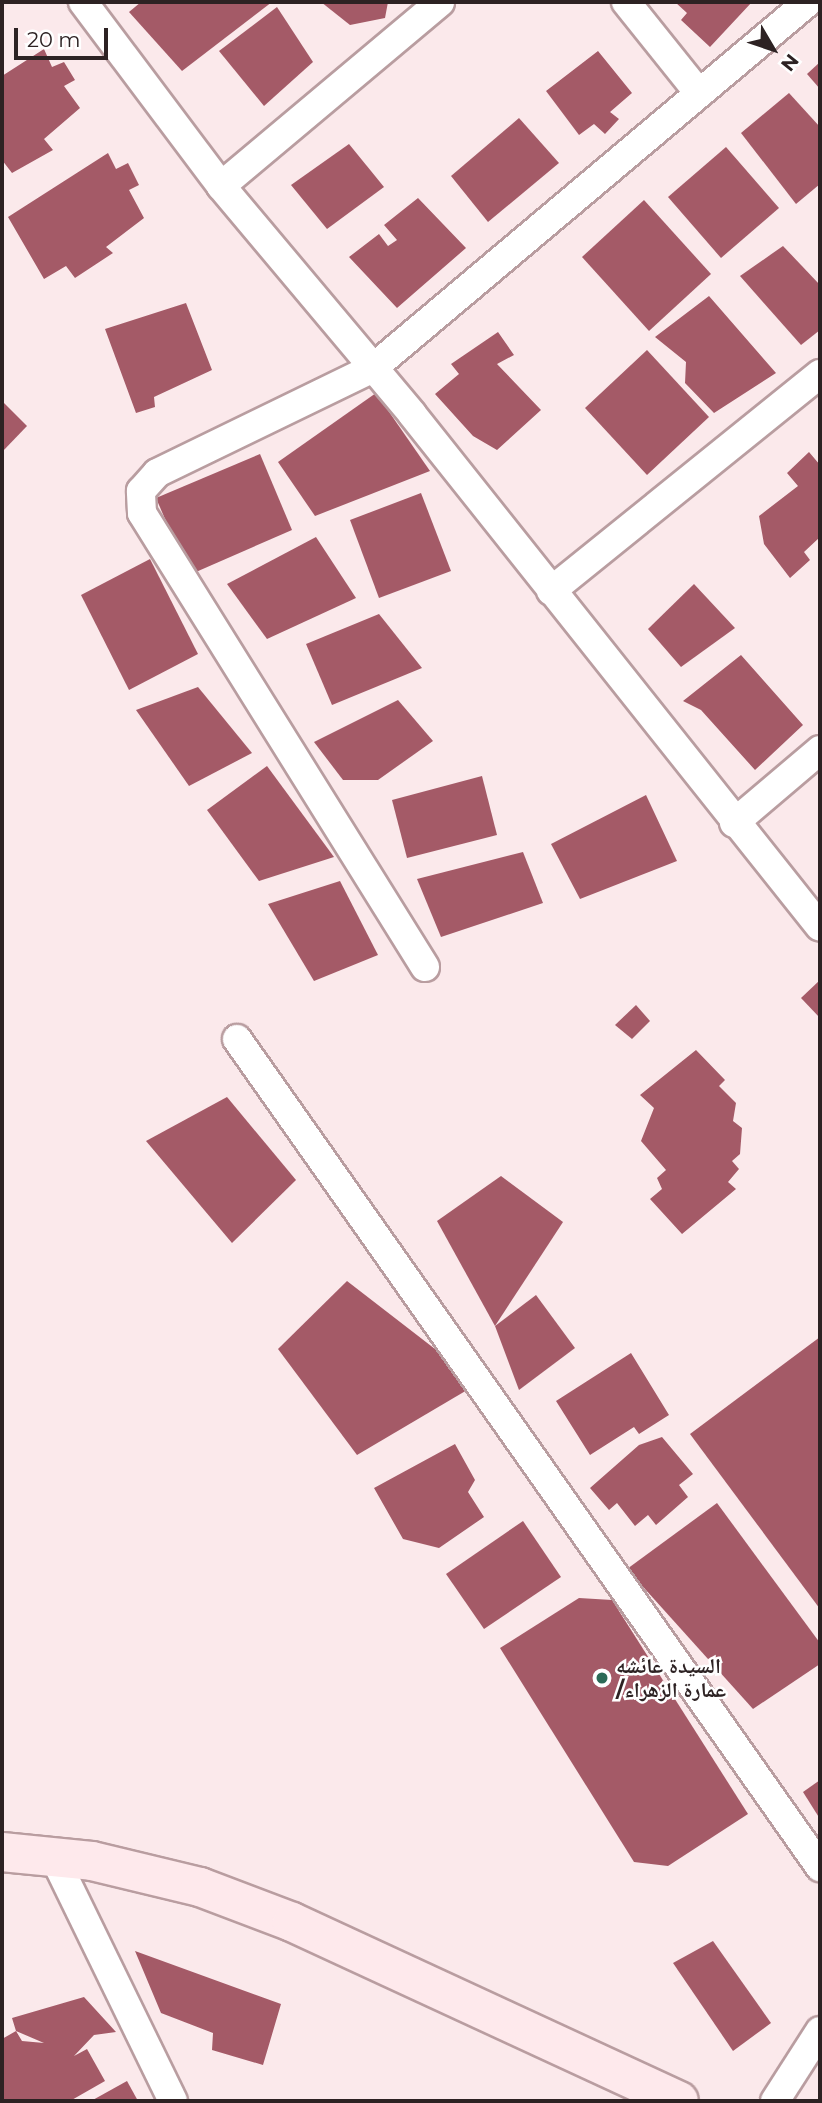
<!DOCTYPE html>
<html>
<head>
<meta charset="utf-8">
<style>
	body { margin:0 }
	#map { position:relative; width:822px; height:2103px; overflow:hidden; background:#fbe9eb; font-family:Montserrat,"Noto Naskh Arabic",sans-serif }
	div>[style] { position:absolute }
	.building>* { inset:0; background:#a45a67 }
	.roads { filter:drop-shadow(2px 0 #b99da0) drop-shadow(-2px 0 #b99da0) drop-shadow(0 2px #b99da0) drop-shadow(0 -2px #b99da0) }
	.street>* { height:28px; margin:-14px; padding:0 14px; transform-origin:14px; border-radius:14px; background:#fff }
	.secondary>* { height:38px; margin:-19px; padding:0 19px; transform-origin:19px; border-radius:19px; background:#fee9ec }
	.dots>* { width:19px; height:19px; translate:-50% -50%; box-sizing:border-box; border:4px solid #fff; border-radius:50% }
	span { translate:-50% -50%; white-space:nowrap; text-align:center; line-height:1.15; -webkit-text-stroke:5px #fff; paint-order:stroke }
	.poi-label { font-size:21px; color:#2d2223; font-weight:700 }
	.left { translate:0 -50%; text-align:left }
	.frame { position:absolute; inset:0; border:4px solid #2d2223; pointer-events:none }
	.north { position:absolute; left:738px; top:14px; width:70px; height:70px; -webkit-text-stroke:5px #fff; paint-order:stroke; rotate:129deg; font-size:19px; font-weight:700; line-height:28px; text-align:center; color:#2d2223 }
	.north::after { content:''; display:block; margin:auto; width:24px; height:32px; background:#2d2223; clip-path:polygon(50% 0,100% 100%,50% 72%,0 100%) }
	.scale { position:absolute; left:14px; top:28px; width:94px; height:32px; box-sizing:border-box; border:4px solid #2d2223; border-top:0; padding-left:9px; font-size:21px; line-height:24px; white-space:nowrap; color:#2d2223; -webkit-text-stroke:5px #fff; paint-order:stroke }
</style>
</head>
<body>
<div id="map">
	<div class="building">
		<i style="clip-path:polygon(141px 2px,272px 2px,182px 71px,129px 12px)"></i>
		<i style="clip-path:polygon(321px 2px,388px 2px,385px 18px,350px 25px)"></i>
		<i style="clip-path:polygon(675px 2px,752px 2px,710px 47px,681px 20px,687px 13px)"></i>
		<i style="clip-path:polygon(277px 7px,313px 62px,264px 106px,219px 51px)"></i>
		<i style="clip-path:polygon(44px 49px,52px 67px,64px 62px,75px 80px,64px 86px,80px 108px,44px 139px,53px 150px,12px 173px,2px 160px,2px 76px)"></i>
		<i style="clip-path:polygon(598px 51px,632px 93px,610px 112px,619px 119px,605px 134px,594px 124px,579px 135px,546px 91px)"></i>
		<i style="clip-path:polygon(820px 62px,820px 89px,807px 74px)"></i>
		<i style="clip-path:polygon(789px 93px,820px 127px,820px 184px,796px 204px,741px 133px)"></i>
		<i style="clip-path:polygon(519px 118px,559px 163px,488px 222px,451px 176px)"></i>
		<i style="clip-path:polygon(349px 144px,384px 187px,327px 229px,291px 185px)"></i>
		<i style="clip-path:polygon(726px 147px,779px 208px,721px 258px,668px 197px)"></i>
		<i style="clip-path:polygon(108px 153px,116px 169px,128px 163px,139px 185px,129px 190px,144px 218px,106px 247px,113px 253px,75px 278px,66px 266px,44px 279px,8px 217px)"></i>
		<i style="clip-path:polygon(418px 198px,466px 248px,397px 308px,349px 257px,379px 234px,388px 246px,397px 240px,384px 225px)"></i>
		<i style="clip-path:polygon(644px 200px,711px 274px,649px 331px,582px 257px)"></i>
		<i style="clip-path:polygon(783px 246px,820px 285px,820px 330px,801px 345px,740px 276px)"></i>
		<i style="clip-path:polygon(709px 296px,776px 373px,714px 413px,685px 383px,686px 362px,655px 337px)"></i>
		<i style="clip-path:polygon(186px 303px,212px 370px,154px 397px,155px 407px,136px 413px,105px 329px)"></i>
		<i style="clip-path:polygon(498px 332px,514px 355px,497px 364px,541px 410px,497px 450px,473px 436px,435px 394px,459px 374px,451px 364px)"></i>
		<i style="clip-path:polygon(647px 350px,709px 417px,647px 475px,585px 408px)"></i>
		<i style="clip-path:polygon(376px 393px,430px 471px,315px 516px,278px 462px)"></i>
		<i style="clip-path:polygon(2px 401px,27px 426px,2px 452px)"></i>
		<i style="clip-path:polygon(809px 452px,820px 465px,820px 537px,804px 552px,810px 560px,790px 578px,764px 544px,759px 516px,798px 486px,787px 473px)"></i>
		<i style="clip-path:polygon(260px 454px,292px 530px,189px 575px,156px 498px)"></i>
		<i style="clip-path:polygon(421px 493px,451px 571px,379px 598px,350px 520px)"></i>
		<i style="clip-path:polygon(316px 537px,356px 598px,267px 639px,227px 584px)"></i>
		<i style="clip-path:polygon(150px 559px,198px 654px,129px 690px,81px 595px)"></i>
		<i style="clip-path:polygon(694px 584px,735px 628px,681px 667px,648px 629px)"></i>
		<i style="clip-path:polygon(379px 614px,422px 668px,332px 705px,306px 644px)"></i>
		<i style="clip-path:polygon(741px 655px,803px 725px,755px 770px,701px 710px,683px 701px)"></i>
		<i style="clip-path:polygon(198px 687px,252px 753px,189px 786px,136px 710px)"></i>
		<i style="clip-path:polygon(398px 700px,433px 741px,378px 780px,343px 780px,314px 742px)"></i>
		<i style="clip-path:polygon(267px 766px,334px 857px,259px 881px,207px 810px)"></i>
		<i style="clip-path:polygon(482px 776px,497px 835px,407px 858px,392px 800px)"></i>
		<i style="clip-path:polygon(646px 795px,677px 861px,580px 899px,551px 844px)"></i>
		<i style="clip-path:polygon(523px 852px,543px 903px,441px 937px,417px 879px)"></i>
		<i style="clip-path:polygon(340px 881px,378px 955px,314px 981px,268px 904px)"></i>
		<i style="clip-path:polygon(820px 980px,820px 1018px,801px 998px)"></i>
		<i style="clip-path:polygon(636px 1005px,650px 1021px,632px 1039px,615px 1025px)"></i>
		<i style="clip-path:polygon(696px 1050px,725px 1080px,719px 1086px,736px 1103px,733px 1121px,742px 1128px,740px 1154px,732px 1161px,739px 1169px,728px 1182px,736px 1189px,682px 1234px,650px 1199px,662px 1189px,657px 1178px,666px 1170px,641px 1141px,654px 1108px,640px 1095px)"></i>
		<i style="clip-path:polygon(227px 1097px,296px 1180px,232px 1243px,146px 1141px)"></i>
		<i style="clip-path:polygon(501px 1176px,563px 1222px,495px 1326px,437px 1221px)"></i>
		<i style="clip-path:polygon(347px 1281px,479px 1383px,357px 1455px,278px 1349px)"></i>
		<i style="clip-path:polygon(536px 1295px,575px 1348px,519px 1390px,495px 1326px)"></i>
		<i style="clip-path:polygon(820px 1337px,820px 1609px,690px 1434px)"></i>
		<i style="clip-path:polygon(631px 1353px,669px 1415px,639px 1434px,634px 1427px,590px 1455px,556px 1401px)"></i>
		<i style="clip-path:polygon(662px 1437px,693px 1474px,679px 1485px,688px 1497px,656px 1525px,648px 1515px,635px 1526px,617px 1503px,609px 1510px,590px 1488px,639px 1445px)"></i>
		<i style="clip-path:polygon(455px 1444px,475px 1480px,468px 1492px,484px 1517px,439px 1548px,403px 1539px,374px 1488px)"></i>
		<i style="clip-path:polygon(717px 1503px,820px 1643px,820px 1664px,753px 1709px,627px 1569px)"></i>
		<i style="clip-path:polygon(523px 1521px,561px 1577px,484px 1629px,446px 1574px)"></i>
		<i style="clip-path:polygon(579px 1598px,612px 1600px,748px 1814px,668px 1866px,634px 1862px,500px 1648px)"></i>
		<i style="clip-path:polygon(820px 1780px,820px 1819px,803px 1792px)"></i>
		<i style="clip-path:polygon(713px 1941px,771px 2023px,733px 2051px,673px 1963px)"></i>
		<i style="clip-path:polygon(135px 1951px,281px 2004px,263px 2065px,212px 2050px,213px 2033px,161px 2013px)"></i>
		<i style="clip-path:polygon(84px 1997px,116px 2032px,94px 2035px,74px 2056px,87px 2049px,105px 2081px,70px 2101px,2px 2101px,2px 2039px,16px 2031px,22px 2041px,44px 2043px,16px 2031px,12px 2018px)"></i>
		<i style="clip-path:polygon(127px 2081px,138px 2101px,91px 2101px)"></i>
	</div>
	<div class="roads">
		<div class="street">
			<i style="left:83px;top:2px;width:230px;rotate:53.1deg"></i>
			<i style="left:221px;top:186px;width:297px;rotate:50deg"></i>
			<i style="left:412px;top:414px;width:655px;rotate:51.5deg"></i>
			<i style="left:626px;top:2px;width:117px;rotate:51.3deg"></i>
			<i style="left:221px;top:186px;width:286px;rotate:-40deg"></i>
			<i style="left:551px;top:591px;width:346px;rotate:-38.9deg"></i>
			<i style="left:734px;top:823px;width:113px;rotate:-40.3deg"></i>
			<i style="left:425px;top:967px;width:535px;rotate:-121.94deg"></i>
			<i style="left:142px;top:513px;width:22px;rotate:-93deg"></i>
			<i style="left:141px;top:491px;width:24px;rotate:-48deg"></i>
			<i style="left:157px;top:473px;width:240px;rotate:-25.9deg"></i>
			<i style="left:373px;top:368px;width:568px;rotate:-40.08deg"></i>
			<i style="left:237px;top:1039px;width:1013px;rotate:54.85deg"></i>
			<i style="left:54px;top:1857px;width:271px;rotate:64deg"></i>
			<i style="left:775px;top:2101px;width:83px;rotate:-57.3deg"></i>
		</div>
		<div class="secondary">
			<i style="left:2px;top:1852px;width:90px;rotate:5.7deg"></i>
			<i style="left:92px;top:1861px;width:111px;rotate:13.5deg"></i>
			<i style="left:200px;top:1887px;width:98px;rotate:20.8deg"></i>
			<i style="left:292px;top:1922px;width:426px;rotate:24.8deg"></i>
		</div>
	</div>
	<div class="dots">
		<i style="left:602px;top:1678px;background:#2c6a57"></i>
	</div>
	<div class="poi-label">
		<span class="left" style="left:616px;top:1678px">السيدة عائشه<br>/عمارة الزهراء</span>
	</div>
	<div class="frame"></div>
	<div class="north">N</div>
	<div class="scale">20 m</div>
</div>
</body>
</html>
